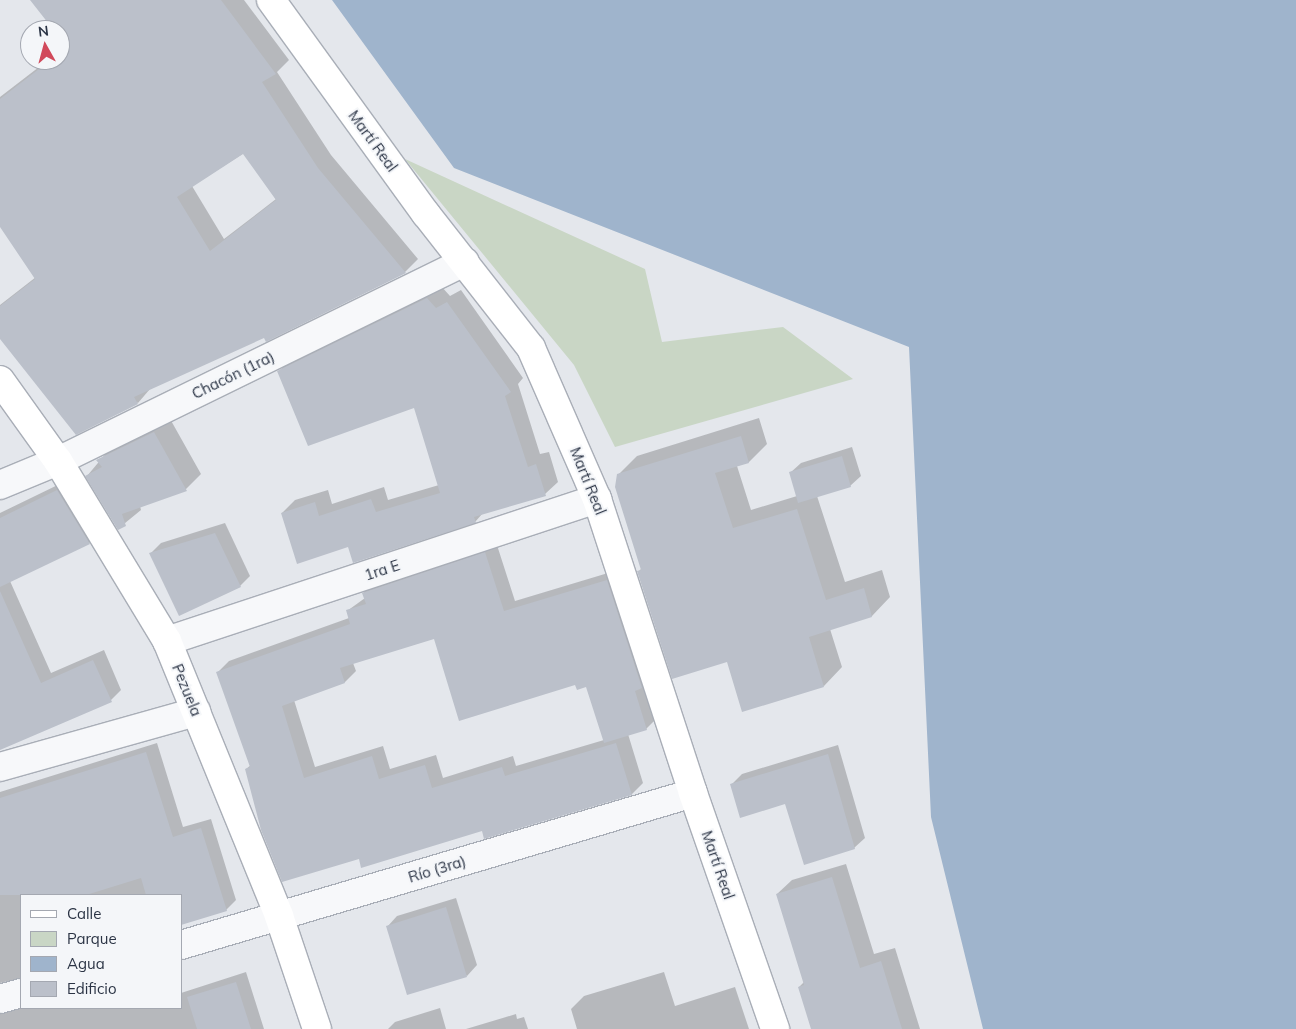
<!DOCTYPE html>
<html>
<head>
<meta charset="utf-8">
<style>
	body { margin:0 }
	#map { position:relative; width:1296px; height:1029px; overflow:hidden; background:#e4e7ec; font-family:Mulish,sans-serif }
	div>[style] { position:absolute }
	.green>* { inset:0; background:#c9d6c5 }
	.water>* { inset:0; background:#9fb4cc }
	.shadow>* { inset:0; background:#0003 }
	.building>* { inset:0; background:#bbc0ca }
	.roads { filter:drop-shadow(1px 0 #a9aeb7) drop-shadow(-1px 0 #a9aeb7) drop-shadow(0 1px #a9aeb7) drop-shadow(0 -1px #a9aeb7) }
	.minor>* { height:28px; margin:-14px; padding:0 14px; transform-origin:14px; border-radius:14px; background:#f7f8fa }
	.major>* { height:28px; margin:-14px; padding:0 14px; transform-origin:14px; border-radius:14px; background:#fff }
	span { translate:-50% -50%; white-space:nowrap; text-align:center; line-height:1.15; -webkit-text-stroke:4px #f4f6f9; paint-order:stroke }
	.street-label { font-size:15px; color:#2b3445 }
	.legend { position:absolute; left:20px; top:894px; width:162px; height:115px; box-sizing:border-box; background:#f4f6f9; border:1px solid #a4a8b1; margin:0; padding:6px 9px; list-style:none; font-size:15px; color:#2b3445 }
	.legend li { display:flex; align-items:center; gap:10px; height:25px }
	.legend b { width:25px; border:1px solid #a4a8b1 }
	.north { position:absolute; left:20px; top:20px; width:50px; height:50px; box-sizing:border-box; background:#f4f6f9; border:1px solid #a4a8b1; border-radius:50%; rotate:353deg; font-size:14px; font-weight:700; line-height:20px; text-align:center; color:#2b3445 }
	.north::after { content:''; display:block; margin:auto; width:18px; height:22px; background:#d1495b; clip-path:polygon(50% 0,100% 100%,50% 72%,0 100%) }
</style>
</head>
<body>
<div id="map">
	<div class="green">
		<i style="clip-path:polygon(405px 159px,645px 269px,662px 342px,783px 327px,853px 379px,615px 447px,574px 365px)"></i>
	</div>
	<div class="water">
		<i style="clip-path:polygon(332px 0,1296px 0,1296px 1029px,983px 1029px,931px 817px,909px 347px,454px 168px)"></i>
	</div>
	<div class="shadow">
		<i style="clip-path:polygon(evenodd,32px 0,244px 0,289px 60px,277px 72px,331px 155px,418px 259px,405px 272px,150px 389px,138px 403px,0 337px,0 305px,36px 277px,0 225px,0 97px,39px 67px,34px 60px,60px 60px,60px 30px,48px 30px,52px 27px,32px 0,244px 153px,276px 199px,224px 239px,192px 186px,244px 153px)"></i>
		<i style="clip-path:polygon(30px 46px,30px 55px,26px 50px)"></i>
		<i style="clip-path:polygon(441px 286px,450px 296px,461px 290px,523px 378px,518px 384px,540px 454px,549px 452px,558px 482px,545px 494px,483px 513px,475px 522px,349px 546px,282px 513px,295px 500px,328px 490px,332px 504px,384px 487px,388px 500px,439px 485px,415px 406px,279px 371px,292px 359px)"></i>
		<i style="clip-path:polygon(169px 417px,201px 474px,186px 489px,140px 506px,141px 510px,119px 528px,87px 476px,113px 445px)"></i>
		<i style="clip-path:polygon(759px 418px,767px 444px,749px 462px,737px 466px,751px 510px,797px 496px,790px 473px,801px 463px,852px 447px,861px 476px,850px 486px,817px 496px,845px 582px,882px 570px,890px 597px,872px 616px,830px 629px,842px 667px,824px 686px,728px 660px,638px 572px,642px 568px,618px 475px,637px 456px)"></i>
		<i style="clip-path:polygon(68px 480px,99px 532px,89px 543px,10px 581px,51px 673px,104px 650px,121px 690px,111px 700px,0 740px,0 513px)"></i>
		<i style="clip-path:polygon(225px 523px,250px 576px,240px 586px,151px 553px,161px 543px)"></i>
		<i style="clip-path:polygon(evenodd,496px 542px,515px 601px,618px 570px,657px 718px,646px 729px,628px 734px,643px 783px,632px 794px,485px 837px,483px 829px,359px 858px,246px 769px,251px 765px,218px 672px,229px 661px,349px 618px,347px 611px,365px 598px,363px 593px,375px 582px,496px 542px,435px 638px,587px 686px,604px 740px,516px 766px,513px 756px,443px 778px,436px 755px,390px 769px,383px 746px,315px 767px,294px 700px,345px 682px,356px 671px,353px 663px,435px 638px)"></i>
		<i style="clip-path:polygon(157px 743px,183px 827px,211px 819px,236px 900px,226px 910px,181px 895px,21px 895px,21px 978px,0 983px,0 792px)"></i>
		<i style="clip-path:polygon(838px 745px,865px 838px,854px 848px,786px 802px,731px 785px,742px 774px)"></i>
		<i style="clip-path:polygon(846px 864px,874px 954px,895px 948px,920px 1029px,812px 1029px,799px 987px,804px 982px,777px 894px,792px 880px)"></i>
		<i style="clip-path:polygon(456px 898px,477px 965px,467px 976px,387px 927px,397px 916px)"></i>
		<i style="clip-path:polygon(246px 972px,264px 1029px,0 1029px,0 1001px,21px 1002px,21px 1008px,181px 1008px,181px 993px)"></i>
		<i style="clip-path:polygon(664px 972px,675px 1006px,735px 987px,749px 1029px,577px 1029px,571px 1009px,584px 996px)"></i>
		<i style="clip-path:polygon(440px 1008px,446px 1029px,388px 1029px,395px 1022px)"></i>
		<i style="clip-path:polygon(516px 1014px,517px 1019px,524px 1017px,528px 1029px,466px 1029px)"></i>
	</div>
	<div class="building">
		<i style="clip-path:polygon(evenodd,30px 0,221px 0,276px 74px,262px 82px,318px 168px,406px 273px,266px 342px,264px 338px,134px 397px,138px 404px,76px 435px,0 339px,0 306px,35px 279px,0 227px,0 99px,39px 69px,32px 60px,60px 60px,60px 30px,50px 30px,52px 28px,30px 0,243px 154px,276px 200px,210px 251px,177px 197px,243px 154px)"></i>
		<i style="clip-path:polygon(427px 298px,436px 308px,447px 302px,511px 392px,505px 396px,528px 467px,536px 464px,546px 496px,474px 517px,476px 523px,353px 563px,348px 547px,297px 564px,281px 513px,315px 502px,319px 516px,371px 499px,376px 512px,440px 493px,414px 408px,308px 446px,277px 371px)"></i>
		<i style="clip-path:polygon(154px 432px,187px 491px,122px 514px,126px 526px,118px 530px,85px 476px,102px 467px,96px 460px)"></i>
		<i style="clip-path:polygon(741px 436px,749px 463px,715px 473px,733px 528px,797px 509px,826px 600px,864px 588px,872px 617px,809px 637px,824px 687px,742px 712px,727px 662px,672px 679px,637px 571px,641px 570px,615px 487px,617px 474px)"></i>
		<i style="clip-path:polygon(842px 456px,851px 487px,798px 503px,789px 472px)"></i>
		<i style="clip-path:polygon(57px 490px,90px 544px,0 587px,0 518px)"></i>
		<i style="clip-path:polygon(215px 533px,241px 587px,179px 616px,149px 553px)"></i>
		<i style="clip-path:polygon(485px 552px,504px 611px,607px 580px,642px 688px,635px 691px,647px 730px,604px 743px,586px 687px,577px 690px,575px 685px,459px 721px,434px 639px,340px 668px,345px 683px,282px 706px,304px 778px,372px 756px,379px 779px,425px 765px,432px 788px,502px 767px,505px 776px,616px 743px,632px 795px,484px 839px,482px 831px,361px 868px,359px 859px,282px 882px,261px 830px,245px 769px,250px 767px,216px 672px,350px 624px,346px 610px,366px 604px,362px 593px)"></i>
		<i style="clip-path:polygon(0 591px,41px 683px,93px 660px,112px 702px,0 750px)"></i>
		<i style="clip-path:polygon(146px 752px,173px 837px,201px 828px,227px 911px,181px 925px,181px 895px,146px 895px,141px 878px,86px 895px,0 895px,0 798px)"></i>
		<i style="clip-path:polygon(828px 754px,855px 849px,804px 865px,785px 804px,740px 818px,730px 784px)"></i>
		<i style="clip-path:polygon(832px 877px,860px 968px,881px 961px,902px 1029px,811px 1029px,798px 987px,804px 985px,776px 894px)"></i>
		<i style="clip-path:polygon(446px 907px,467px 977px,407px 995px,386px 926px)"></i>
		<i style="clip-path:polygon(236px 982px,251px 1029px,197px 1029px,187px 997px)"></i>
	</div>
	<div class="roads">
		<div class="minor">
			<i style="left:0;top:485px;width:63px;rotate:-22.5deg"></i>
			<i style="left:58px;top:461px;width:453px;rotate:-26.1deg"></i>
			<i style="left:167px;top:641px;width:453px;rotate:-18.3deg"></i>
			<i style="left:0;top:767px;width:204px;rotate:-15.7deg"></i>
			<i style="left:181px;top:945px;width:534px;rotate:-16.53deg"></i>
			<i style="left:0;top:999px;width:22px;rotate:-16deg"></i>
		</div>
		<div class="major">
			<i style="left:271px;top:0;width:264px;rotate:54.1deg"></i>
			<i style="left:426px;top:214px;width:170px;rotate:51.9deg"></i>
			<i style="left:531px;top:348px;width:165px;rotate:66.4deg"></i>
			<i style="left:597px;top:499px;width:309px;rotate:71.9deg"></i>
			<i style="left:693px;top:793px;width:250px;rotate:70.8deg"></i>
			<i style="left:0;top:380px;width:100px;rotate:54.4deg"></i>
			<i style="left:58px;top:461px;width:210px;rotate:58.8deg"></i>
			<i style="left:167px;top:641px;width:297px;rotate:67.8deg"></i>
			<i style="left:279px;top:916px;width:119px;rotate:71.4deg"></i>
		</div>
	</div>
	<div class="street-label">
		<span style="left:373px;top:141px;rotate:54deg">Martí Real</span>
		<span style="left:233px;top:375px;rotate:-26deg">Chacón (1ra)</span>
		<span style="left:588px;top:481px;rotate:68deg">Martí Real</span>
		<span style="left:382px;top:570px;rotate:-18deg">1ra E</span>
		<span style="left:187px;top:690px;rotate:68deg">Pezuela</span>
		<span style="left:718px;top:865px;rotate:71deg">Martí Real</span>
		<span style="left:437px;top:869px;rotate:-17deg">Río (3ra)</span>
	</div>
	<ul class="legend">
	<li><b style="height:6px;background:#fff"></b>Calle</li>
	<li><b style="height:14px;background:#c9d6c5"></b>Parque</li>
	<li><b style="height:14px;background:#9fb4cc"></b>Agua</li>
	<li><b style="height:14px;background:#bbc0ca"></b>Edificio</li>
	</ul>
	<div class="north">N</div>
</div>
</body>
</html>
